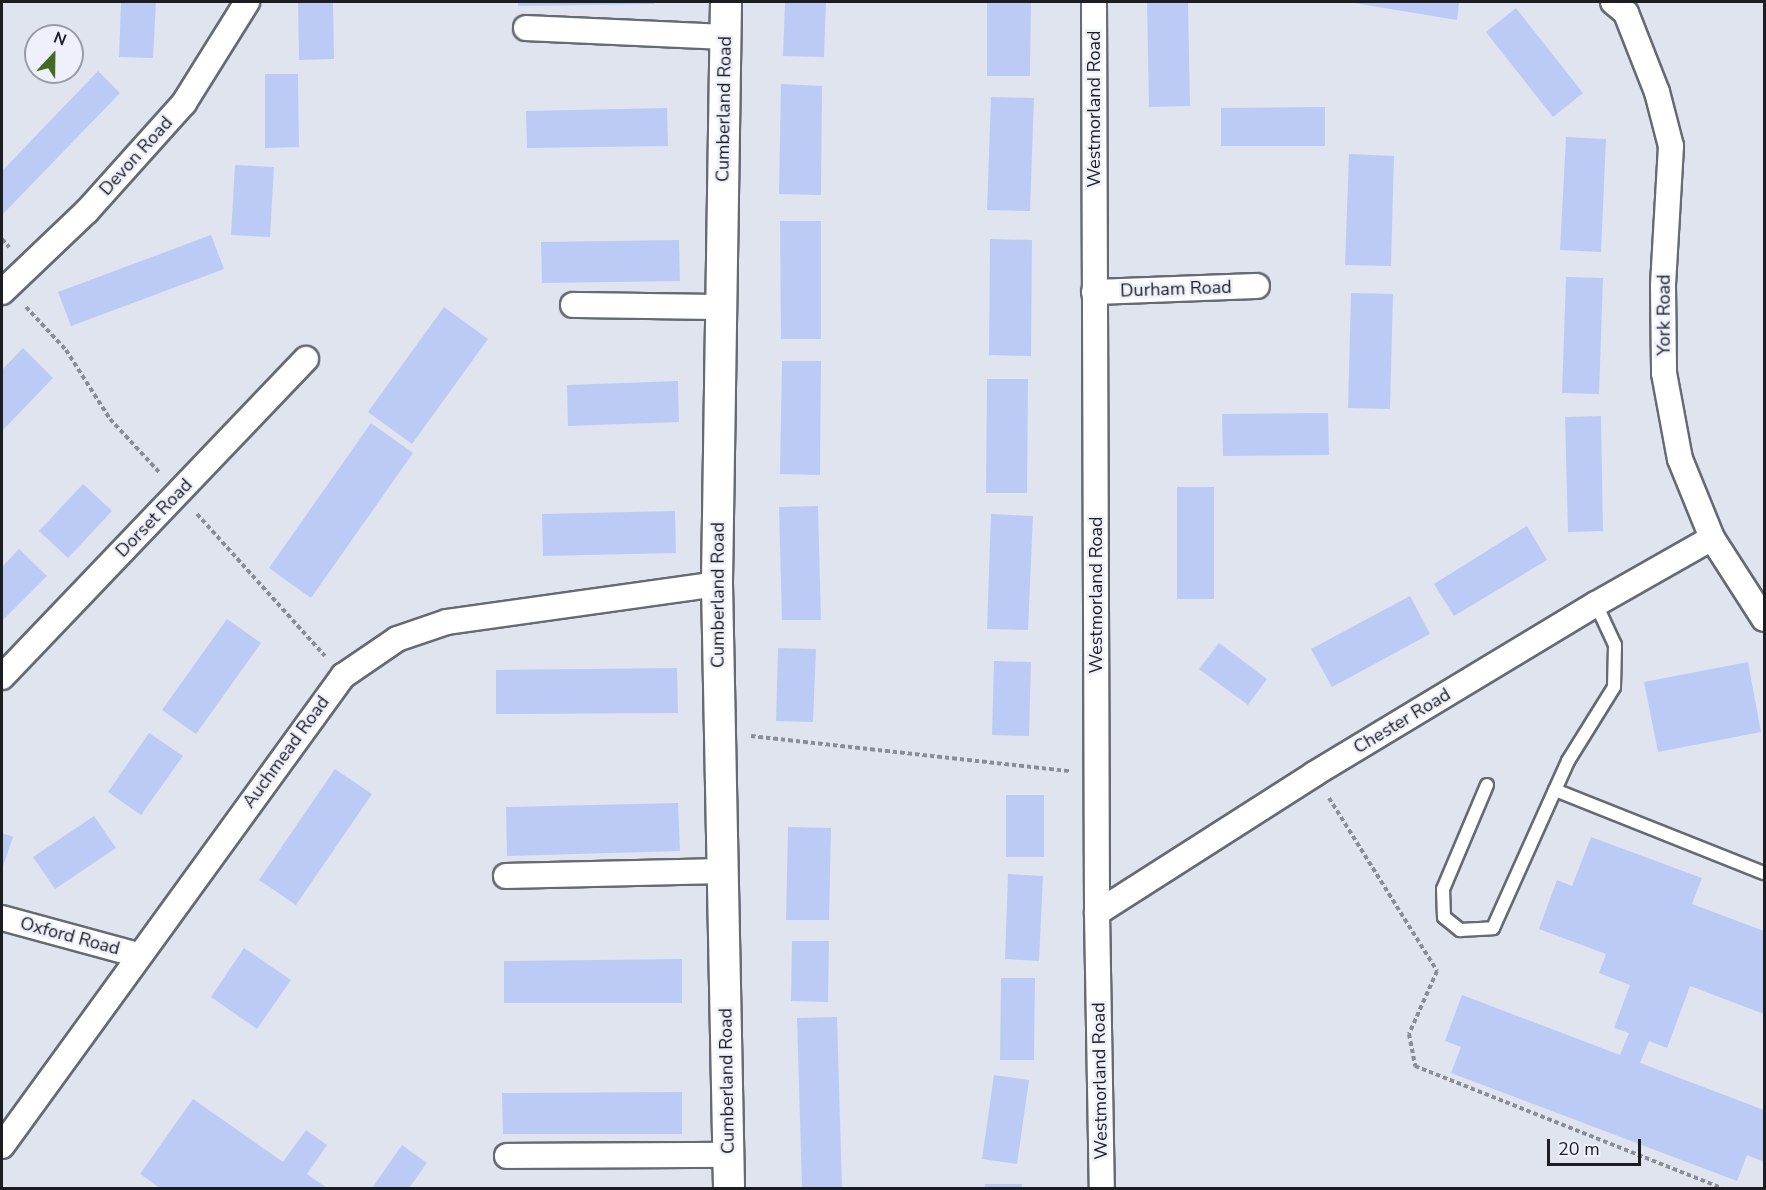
<!DOCTYPE html>
<html>
<head>
<meta charset="utf-8">
<style>
	body { margin:0 }
	#map { position:relative; width:1766px; height:1190px; overflow:hidden; background:#e0e4ef; font-family:"Nunito Sans",sans-serif }
	div>[style] { position:absolute }
	.building>* { inset:0; background:#bccbf6 }
	.path>* { height:4px; margin-top:-2px; transform-origin:0; background:repeating-linear-gradient(90deg,#8a8d95 0 4.5px,transparent 0 7.5px) }
	.roads { filter:drop-shadow(2px 0 #666a73) drop-shadow(-2px 0 #666a73) drop-shadow(0 2px #666a73) drop-shadow(0 -2px #666a73) }
	.service>* { height:12px; margin:-6px; padding:0 6px; transform-origin:6px; border-radius:6px; background:#fff }
	.minor>* { height:24px; margin:-12px; padding:0 12px; transform-origin:12px; border-radius:12px; background:#fff }
	.tertiary>* { height:30px; margin:-15px; padding:0 15px; transform-origin:15px; border-radius:15px; background:#fff }
	span { translate:-50% -50%; white-space:nowrap; text-align:center; line-height:1.15; -webkit-text-stroke:5px #eef1fc; paint-order:stroke }
	.street-label { font-size:18px; color:#1b1d20 }
	.frame { position:absolute; inset:0; border:3px solid #1b1d20; pointer-events:none }
	.north { position:absolute; left:24px; top:24px; width:60px; height:60px; box-sizing:border-box; background:#eef1fc; border:2px solid #9a9ca4; border-radius:50%; rotate:22deg; font-size:16px; font-weight:700; line-height:24px; text-align:center; color:#1b1d20 }
	.north::after { content:''; display:block; margin:auto; width:21px; height:27px; background:#476a22; clip-path:polygon(50% 0,100% 100%,50% 72%,0 100%) }
	.scale { position:absolute; left:1547px; top:1139px; width:94px; height:27px; box-sizing:border-box; border:3px solid #1b1d20; border-top:0; padding-left:8px; font-size:18px; line-height:21px; white-space:nowrap; color:#1b1d20; -webkit-text-stroke:4px #eef1fc; paint-order:stroke }
</style>
</head>
<body>
<div id="map">
	<div class="building">
		<i style="clip-path:polygon(121px 2px,156px 2px,153px 58px,119px 57px)"></i>
		<i style="clip-path:polygon(298px 2px,333px 2px,334px 59px,299px 60px)"></i>
		<i style="clip-path:polygon(518px 2px,654px 2px,654px 4px,518px 6px)"></i>
		<i style="clip-path:polygon(785px 2px,826px 2px,824px 57px,783px 56px)"></i>
		<i style="clip-path:polygon(987px 2px,1031px 2px,1030px 76px,987px 76px)"></i>
		<i style="clip-path:polygon(1147px 2px,1188px 2px,1190px 106px,1149px 107px)"></i>
		<i style="clip-path:polygon(1348px 2px,1459px 2px,1457px 20px)"></i>
		<i style="clip-path:polygon(1516px 8px,1583px 93px,1553px 117px,1486px 32px)"></i>
		<i style="clip-path:polygon(98px 71px,120px 93px,2px 215px,2px 171px)"></i>
		<i style="clip-path:polygon(265px 74px,298px 74px,299px 147px,265px 148px)"></i>
		<i style="clip-path:polygon(781px 84px,822px 86px,821px 195px,779px 194px)"></i>
		<i style="clip-path:polygon(991px 97px,1034px 98px,1030px 211px,987px 210px)"></i>
		<i style="clip-path:polygon(1325px 107px,1325px 146px,1221px 146px,1221px 108px)"></i>
		<i style="clip-path:polygon(667px 108px,668px 146px,527px 148px,526px 111px)"></i>
		<i style="clip-path:polygon(1566px 137px,1606px 139px,1601px 252px,1560px 250px)"></i>
		<i style="clip-path:polygon(1349px 154px,1394px 156px,1391px 266px,1345px 265px)"></i>
		<i style="clip-path:polygon(235px 165px,274px 167px,270px 237px,231px 235px)"></i>
		<i style="clip-path:polygon(780px 221px,821px 221px,821px 339px,781px 339px)"></i>
		<i style="clip-path:polygon(211px 235px,224px 269px,71px 326px,58px 292px)"></i>
		<i style="clip-path:polygon(990px 239px,1032px 240px,1031px 356px,989px 355px)"></i>
		<i style="clip-path:polygon(679px 240px,680px 281px,542px 283px,541px 242px)"></i>
		<i style="clip-path:polygon(1566px 277px,1603px 278px,1599px 394px,1562px 393px)"></i>
		<i style="clip-path:polygon(1351px 293px,1393px 294px,1390px 409px,1348px 408px)"></i>
		<i style="clip-path:polygon(444px 307px,488px 339px,412px 444px,368px 412px)"></i>
		<i style="clip-path:polygon(23px 348px,53px 378px,2px 431px,2px 370px)"></i>
		<i style="clip-path:polygon(782px 361px,821px 361px,820px 475px,780px 474px)"></i>
		<i style="clip-path:polygon(987px 379px,1028px 379px,1027px 493px,986px 493px)"></i>
		<i style="clip-path:polygon(678px 381px,679px 422px,568px 426px,567px 385px)"></i>
		<i style="clip-path:polygon(1328px 413px,1329px 455px,1223px 456px,1222px 414px)"></i>
		<i style="clip-path:polygon(1601px 416px,1603px 531px,1568px 532px,1565px 417px)"></i>
		<i style="clip-path:polygon(371px 423px,413px 453px,311px 598px,269px 568px)"></i>
		<i style="clip-path:polygon(83px 484px,112px 511px,68px 558px,39px 531px)"></i>
		<i style="clip-path:polygon(1177px 487px,1214px 487px,1214px 599px,1177px 599px)"></i>
		<i style="clip-path:polygon(818px 506px,821px 620px,782px 620px,779px 507px)"></i>
		<i style="clip-path:polygon(675px 511px,676px 553px,543px 556px,542px 514px)"></i>
		<i style="clip-path:polygon(991px 514px,1033px 516px,1028px 630px,987px 629px)"></i>
		<i style="clip-path:polygon(1527px 526px,1547px 560px,1454px 616px,1434px 584px)"></i>
		<i style="clip-path:polygon(19px 549px,47px 576px,2px 621px,2px 567px)"></i>
		<i style="clip-path:polygon(1410px 596px,1430px 634px,1332px 687px,1311px 649px)"></i>
		<i style="clip-path:polygon(227px 619px,261px 643px,196px 734px,162px 710px)"></i>
		<i style="clip-path:polygon(1219px 643px,1267px 679px,1248px 705px,1199px 669px)"></i>
		<i style="clip-path:polygon(778px 648px,816px 649px,813px 722px,776px 721px)"></i>
		<i style="clip-path:polygon(994px 661px,1031px 662px,1029px 736px,992px 735px)"></i>
		<i style="clip-path:polygon(1748px 662px,1761px 732px,1658px 752px,1644px 682px)"></i>
		<i style="clip-path:polygon(677px 668px,678px 713px,496px 714px,496px 670px)"></i>
		<i style="clip-path:polygon(149px 733px,183px 756px,141px 815px,108px 792px)"></i>
		<i style="clip-path:polygon(335px 769px,372px 794px,296px 905px,259px 880px)"></i>
		<i style="clip-path:polygon(1006px 795px,1044px 795px,1044px 857px,1006px 857px)"></i>
		<i style="clip-path:polygon(678px 803px,680px 851px,507px 856px,506px 807px)"></i>
		<i style="clip-path:polygon(94px 816px,116px 848px,55px 889px,33px 857px)"></i>
		<i style="clip-path:polygon(788px 827px,831px 828px,829px 920px,786px 920px)"></i>
		<i style="clip-path:polygon(2px 833px,13px 837px,2px 869px)"></i>
		<i style="clip-path:polygon(1591px 837px,1702px 878px,1692px 904px,1764px 931px,1764px 1014px,1690px 986px,1667px 1048px,1649px 1041px,1640px 1063px,1764px 1110px,1764px 1162px,1747px 1155px,1737px 1181px,1451px 1073px,1461px 1047px,1445px 1041px,1462px 995px,1620px 1055px,1629px 1033px,1614px 1028px,1630px 985px,1599px 973px,1606px 954px,1539px 929px,1557px 880px,1572px 886px)"></i>
		<i style="clip-path:polygon(1008px 874px,1043px 876px,1039px 961px,1005px 959px)"></i>
		<i style="clip-path:polygon(792px 941px,829px 941px,828px 1002px,791px 1001px)"></i>
		<i style="clip-path:polygon(244px 948px,291px 980px,257px 1029px,211px 997px)"></i>
		<i style="clip-path:polygon(682px 959px,682px 1003px,504px 1003px,504px 961px)"></i>
		<i style="clip-path:polygon(1001px 978px,1035px 978px,1034px 1060px,1000px 1060px)"></i>
		<i style="clip-path:polygon(837px 1017px,842px 1188px,802px 1188px,797px 1018px)"></i>
		<i style="clip-path:polygon(994px 1075px,1029px 1080px,1017px 1164px,982px 1159px)"></i>
		<i style="clip-path:polygon(682px 1092px,682px 1134px,503px 1134px,502px 1093px)"></i>
		<i style="clip-path:polygon(193px 1099px,283px 1162px,306px 1130px,327px 1145px,307px 1174px,327px 1188px,160px 1188px,140px 1174px)"></i>
		<i style="clip-path:polygon(402px 1145px,427px 1163px,409px 1188px,372px 1188px)"></i>
		<i style="clip-path:polygon(985px 1184px,1022px 1184px,1022px 1188px,985px 1188px)"></i>
	</div>
	<div class="path">
		<i style="left:2px;top:239px;width:11px;rotate:49deg"></i>
		<i style="left:26px;top:307px;width:59px;rotate:47.1deg"></i>
		<i style="left:66px;top:350px;width:82px;rotate:57.5deg"></i>
		<i style="left:110px;top:419px;width:74px;rotate:47.2deg"></i>
		<i style="left:197px;top:514px;width:191px;rotate:48deg"></i>
		<i style="left:751px;top:736px;width:320px;rotate:6.3deg"></i>
		<i style="left:1329px;top:798px;width:204px;rotate:58deg"></i>
		<i style="left:1437px;top:971px;width:69px;rotate:114deg"></i>
		<i style="left:1409px;top:1034px;width:33px;rotate:79deg"></i>
		<i style="left:1415px;top:1066px;width:330px;rotate:21.7deg"></i>
	</div>
	<div class="roads">
		<div class="service">
			<i style="left:1487px;top:785px;width:113px;rotate:112.9deg"></i>
			<i style="left:1443px;top:889px;width:28px;rotate:88deg"></i>
			<i style="left:1444px;top:917px;width:21px;rotate:39deg"></i>
			<i style="left:1460px;top:930px;width:33px;rotate:-3deg"></i>
			<i style="left:1493px;top:928px;width:183px;rotate:-65.8deg"></i>
			<i style="left:1568px;top:761px;width:87px;rotate:-58.1deg"></i>
			<i style="left:1614px;top:687px;width:42px;rotate:-88.6deg"></i>
			<i style="left:1615px;top:645px;width:45px;rotate:-114.9deg"></i>
			<i style="left:1555px;top:790px;width:225px;rotate:21.7deg"></i>
		</div>
		<div class="minor">
			<i style="left:1094px;top:2px;width:911px;rotate:89.81deg"></i>
			<i style="left:1097px;top:913px;width:275px;rotate:89deg"></i>
			<i style="left:1613px;top:2px;width:17px;rotate:40deg"></i>
			<i style="left:1626px;top:13px;width:85px;rotate:68.6deg"></i>
			<i style="left:1657px;top:92px;width:56px;rotate:75.5deg"></i>
			<i style="left:1671px;top:146px;width:140px;rotate:93.3deg"></i>
			<i style="left:1663px;top:286px;width:87px;rotate:89.3deg"></i>
			<i style="left:1664px;top:373px;width:87px;rotate:79.5deg"></i>
			<i style="left:1680px;top:459px;width:85px;rotate:67.9deg"></i>
			<i style="left:1712px;top:538px;width:96px;rotate:57.3deg"></i>
			<i style="left:526px;top:28px;width:199px;rotate:2.6deg"></i>
			<i style="left:2px;top:292px;width:117px;rotate:-43.6deg"></i>
			<i style="left:87px;top:211px;width:145px;rotate:-48.1deg"></i>
			<i style="left:184px;top:103px;width:119px;rotate:-58deg"></i>
			<i style="left:1094px;top:292px;width:163px;rotate:-2.1deg"></i>
			<i style="left:573px;top:305px;width:148px;rotate:0.8deg"></i>
			<i style="left:2px;top:677px;width:440px;rotate:-46.3deg"></i>
			<i style="left:506px;top:876px;width:216px;rotate:-1.3deg"></i>
			<i style="left:1097px;top:913px;width:258px;rotate:-32.6deg"></i>
			<i style="left:1314px;top:774px;width:329px;rotate:-31.1deg"></i>
			<i style="left:1596px;top:604px;width:133px;rotate:-29.6deg"></i>
			<i style="left:2px;top:918px;width:141px;rotate:15.2deg"></i>
			<i style="left:2px;top:1146px;width:581px;rotate:-54.04deg"></i>
			<i style="left:343px;top:676px;width:65px;rotate:-34.4deg"></i>
			<i style="left:397px;top:639px;width:53px;rotate:-18.8deg"></i>
			<i style="left:447px;top:622px;width:273px;rotate:-8deg"></i>
			<i style="left:507px;top:1156px;width:221px;rotate:-0.3deg"></i>
		</div>
		<div class="tertiary">
			<i style="left:726px;top:2px;width:582px;rotate:90.89deg"></i>
			<i style="left:717px;top:584px;width:604px;rotate:88.86deg"></i>
		</div>
	</div>
	<div class="street-label">
		<span style="left:724px;top:109px;rotate:-89deg">Cumberland Road</span>
		<span style="left:1094px;top:109px;rotate:-90deg">Westmorland Road</span>
		<span style="left:136px;top:156px;rotate:-48deg">Devon Road</span>
		<span style="left:1176px;top:289px;rotate:-2deg">Durham Road</span>
		<span style="left:1664px;top:315px;rotate:-90deg">York Road</span>
		<span style="left:154px;top:518px;rotate:-46deg">Dorset Road</span>
		<span style="left:718px;top:595px;rotate:-90deg">Cumberland Road</span>
		<span style="left:1096px;top:595px;rotate:-90deg">Westmorland Road</span>
		<span style="left:1402px;top:721px;rotate:-31deg">Chester Road</span>
		<span style="left:286px;top:752px;rotate:-54deg">Auchmead Road</span>
		<span style="left:70px;top:936px;rotate:15deg">Oxford Road</span>
		<span style="left:727px;top:1081px;rotate:-91deg">Cumberland Road</span>
		<span style="left:1100px;top:1081px;rotate:-91deg">Westmorland Road</span>
	</div>
	<div class="frame"></div>
	<div class="north">N</div>
	<div class="scale">20 m</div>
</div>
</body>
</html>
